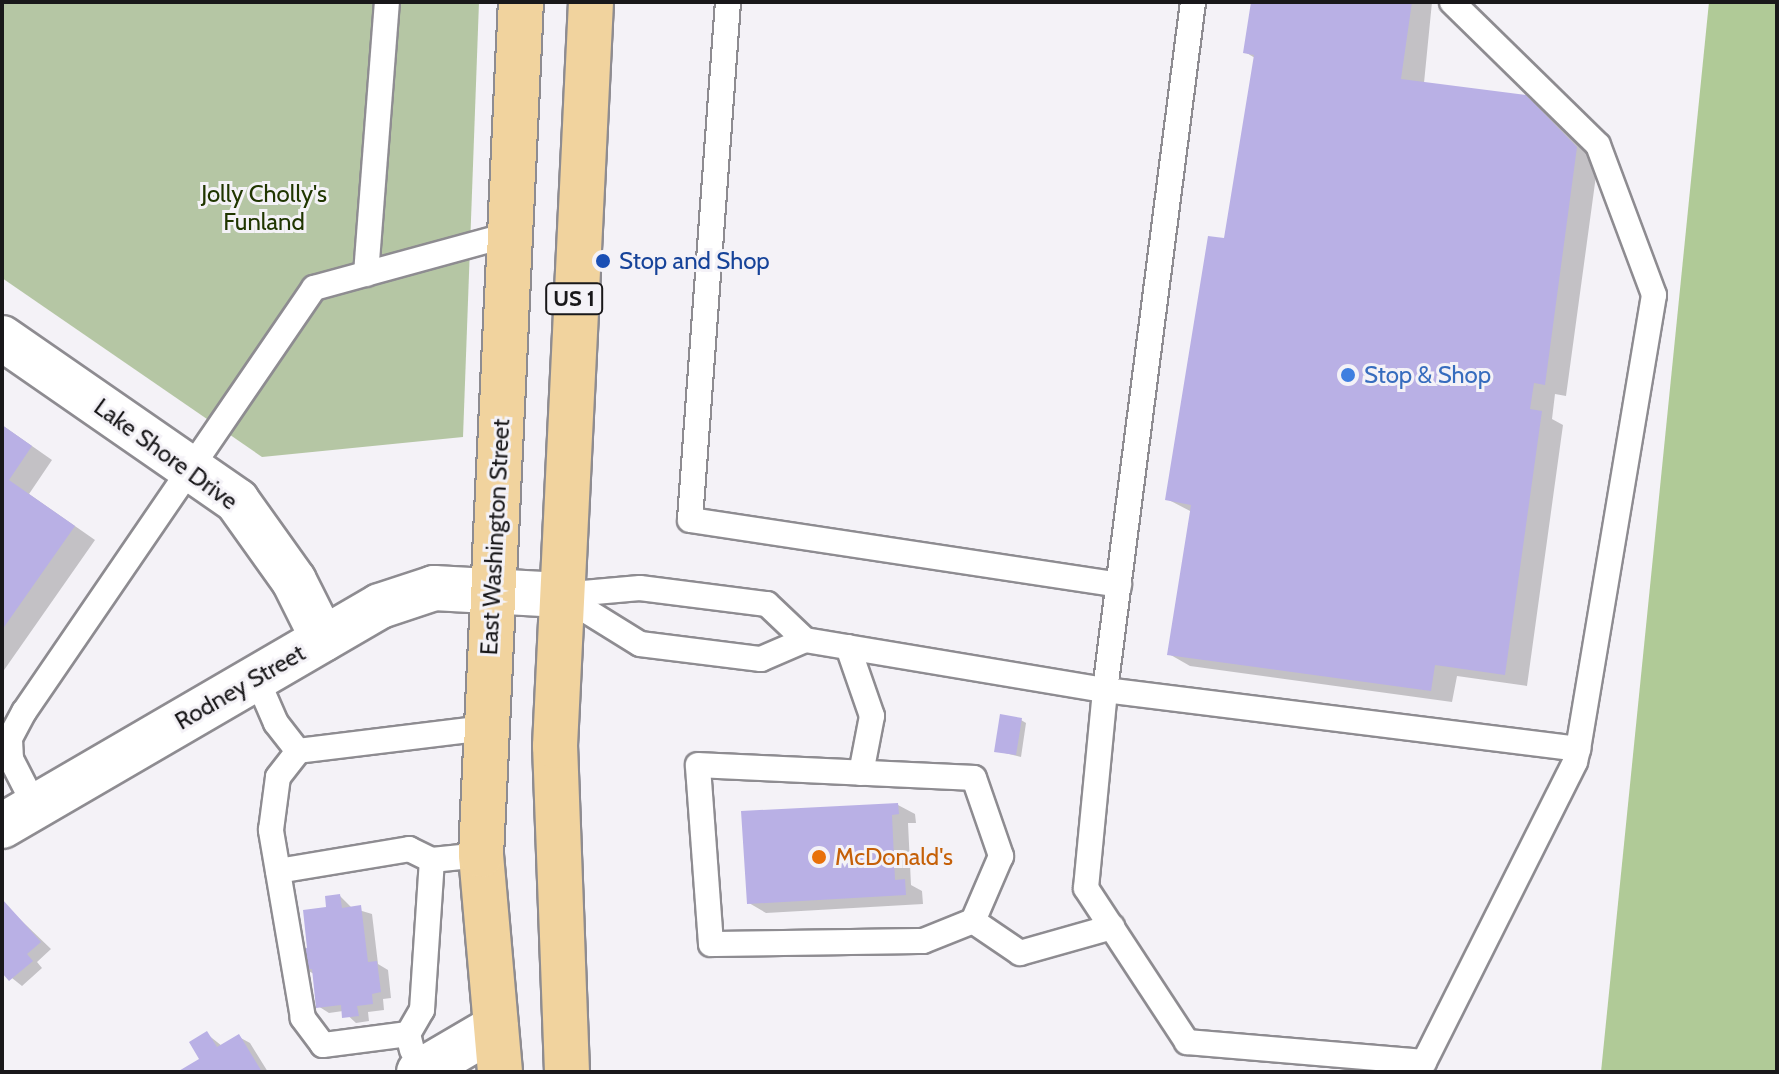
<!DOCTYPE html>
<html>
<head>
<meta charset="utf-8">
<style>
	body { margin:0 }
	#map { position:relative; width:1779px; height:1074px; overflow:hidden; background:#f4f2f7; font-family:Cabin,sans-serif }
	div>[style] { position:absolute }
	.green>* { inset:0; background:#b5c6a4 }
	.forest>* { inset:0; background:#b0ca97 }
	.shadow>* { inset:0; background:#0003 }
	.building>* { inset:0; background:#b9b0e5 }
	.roads { filter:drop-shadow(2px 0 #8e8c91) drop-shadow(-2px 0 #8e8c91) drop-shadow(0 2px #8e8c91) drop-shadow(0 -2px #8e8c91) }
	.lane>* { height:24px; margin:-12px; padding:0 12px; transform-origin:12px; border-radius:12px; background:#fff }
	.street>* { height:44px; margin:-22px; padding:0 22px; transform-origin:22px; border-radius:22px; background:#fff }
	.primary>* { height:44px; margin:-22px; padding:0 22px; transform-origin:22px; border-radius:22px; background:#f1d39e }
	.dots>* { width:22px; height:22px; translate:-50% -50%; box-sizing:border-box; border:4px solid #f4f2f7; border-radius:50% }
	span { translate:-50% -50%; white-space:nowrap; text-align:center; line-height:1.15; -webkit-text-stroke:6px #f4f2f7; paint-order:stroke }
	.shield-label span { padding:2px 6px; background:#f4f2f7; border:2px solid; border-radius:6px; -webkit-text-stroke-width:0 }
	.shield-label { font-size:22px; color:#19181a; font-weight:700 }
	.park-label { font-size:24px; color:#203600 }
	.transit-label { font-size:24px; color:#164399 }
	.left { translate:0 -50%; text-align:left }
	.shop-label { font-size:24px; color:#366cbe }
	.street-label { font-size:24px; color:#19181a }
	.food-label { font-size:24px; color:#c56008 }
	.frame { position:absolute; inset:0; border:4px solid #19181a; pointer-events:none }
</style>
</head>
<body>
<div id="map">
	<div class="green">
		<i style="clip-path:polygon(2px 2px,479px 2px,463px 437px,262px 457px,2px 278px)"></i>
	</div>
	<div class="forest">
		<i style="clip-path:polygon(1709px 2px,1777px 2px,1777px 1072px,1601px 1072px)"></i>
	</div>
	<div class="shadow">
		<i style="clip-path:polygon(1253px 2px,1432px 2px,1424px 83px,1525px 97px,1548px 110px,1598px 161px,1566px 396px,1555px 394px,1552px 419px,1563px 425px,1527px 686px,1457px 676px,1452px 702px,1190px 666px,1169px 654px,1192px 512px,1167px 499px,1226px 241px,1255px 58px,1245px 52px)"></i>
		<i style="clip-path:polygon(2px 425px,52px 460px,29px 494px,95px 540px,2px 673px)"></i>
		<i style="clip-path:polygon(1021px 720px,1026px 723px,1021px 757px,997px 751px)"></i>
		<i style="clip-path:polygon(898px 805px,915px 814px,916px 823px,908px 823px,911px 885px,922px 891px,923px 904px,766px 913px,749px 903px)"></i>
		<i style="clip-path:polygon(340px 896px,352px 908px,372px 914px,378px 964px,388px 970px,391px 998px,383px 999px,384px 1010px,368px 1012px,369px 1021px,356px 1023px,343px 1011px,329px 1013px,318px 1006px,314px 974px,305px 969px,328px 909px)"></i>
		<i style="clip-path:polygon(2px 902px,51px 949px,37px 962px,42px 968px,22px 986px,2px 970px)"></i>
		<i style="clip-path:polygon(207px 1034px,222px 1046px,239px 1037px,250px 1043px,268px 1072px,181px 1072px,202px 1060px)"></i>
	</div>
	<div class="building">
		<i style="clip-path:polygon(1251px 2px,1412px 2px,1401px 79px,1526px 95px,1577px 147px,1545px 385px,1534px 383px,1530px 409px,1542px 411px,1505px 675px,1435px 665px,1431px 691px,1167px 655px,1191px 505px,1165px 500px,1208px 236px,1224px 238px,1254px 55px,1243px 53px)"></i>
		<i style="clip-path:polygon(2px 425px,32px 446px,9px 480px,75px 526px,2px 630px)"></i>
		<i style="clip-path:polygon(1000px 714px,1022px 718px,1016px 755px,994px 752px)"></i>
		<i style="clip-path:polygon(898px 803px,899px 814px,892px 815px,895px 880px,905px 879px,906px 895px,747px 904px,741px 811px)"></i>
		<i style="clip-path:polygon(340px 894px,342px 908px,361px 905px,368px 962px,377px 961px,381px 992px,372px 994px,373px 1004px,357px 1006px,359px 1016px,342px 1018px,341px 1005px,316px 1008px,312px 969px,303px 970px,301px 949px,307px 948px,303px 910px,326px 907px,325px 896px)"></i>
		<i style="clip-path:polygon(2px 899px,41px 942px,27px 954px,33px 961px,9px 981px,2px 973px)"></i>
		<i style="clip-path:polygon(207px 1031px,217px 1047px,239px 1034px,262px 1072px,177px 1072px,199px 1059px,189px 1042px)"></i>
	</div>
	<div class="roads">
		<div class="lane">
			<i style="left:728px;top:2px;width:519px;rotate:94.2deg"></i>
			<i style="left:690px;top:520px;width:434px;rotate:8.6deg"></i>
			<i style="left:1452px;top:2px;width:204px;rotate:44.4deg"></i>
			<i style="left:1598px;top:145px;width:160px;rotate:69.5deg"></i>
			<i style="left:1654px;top:295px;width:460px;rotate:99.5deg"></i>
			<i style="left:1578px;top:749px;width:13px;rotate:103deg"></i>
			<i style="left:1575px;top:762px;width:336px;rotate:116.7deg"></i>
			<i style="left:1424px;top:1062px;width:238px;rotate:-175.2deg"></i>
			<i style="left:1187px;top:1042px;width:184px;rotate:-123.3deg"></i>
			<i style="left:1086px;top:888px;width:199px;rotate:-84.5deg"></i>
			<i style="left:1105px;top:690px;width:477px;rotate:7.1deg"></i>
			<i style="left:366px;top:274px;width:273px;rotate:-85.6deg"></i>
			<i style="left:561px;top:595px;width:93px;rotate:31.8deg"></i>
			<i style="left:640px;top:644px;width:122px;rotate:7.1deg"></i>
			<i style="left:761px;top:659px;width:48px;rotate:-23.4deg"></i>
			<i style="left:805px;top:640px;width:304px;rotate:9.5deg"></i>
			<i style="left:1105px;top:690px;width:694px;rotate:-82.71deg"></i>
			<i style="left:561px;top:595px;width:79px;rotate:-5.1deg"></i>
			<i style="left:640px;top:588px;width:128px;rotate:7.2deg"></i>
			<i style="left:767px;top:604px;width:52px;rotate:43.5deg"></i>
			<i style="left:848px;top:647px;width:73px;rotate:70.8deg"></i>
			<i style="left:872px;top:716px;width:58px;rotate:100.9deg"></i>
			<i style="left:256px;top:677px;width:50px;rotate:66.5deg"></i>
			<i style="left:276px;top:723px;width:36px;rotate:52deg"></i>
			<i style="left:698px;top:765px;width:276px;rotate:2.7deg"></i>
			<i style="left:974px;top:778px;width:83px;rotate:70.9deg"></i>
			<i style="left:1001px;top:856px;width:71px;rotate:113.3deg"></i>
			<i style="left:973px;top:921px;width:54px;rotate:158.2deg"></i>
			<i style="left:923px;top:941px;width:212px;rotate:179.2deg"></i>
			<i style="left:711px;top:944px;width:179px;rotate:-94.2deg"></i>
			<i style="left:35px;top:806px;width:53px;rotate:-117.1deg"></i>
			<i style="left:11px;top:759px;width:21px;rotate:-93deg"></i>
			<i style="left:10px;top:738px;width:30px;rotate:-62deg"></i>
			<i style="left:24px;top:712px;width:514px;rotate:-55.63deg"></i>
			<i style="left:314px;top:288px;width:205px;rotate:-15.3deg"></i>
			<i style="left:278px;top:871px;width:133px;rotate:-9.5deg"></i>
			<i style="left:409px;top:849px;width:25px;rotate:26deg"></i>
			<i style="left:973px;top:921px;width:57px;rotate:34.2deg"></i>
			<i style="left:1020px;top:953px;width:96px;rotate:-15.8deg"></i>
			<i style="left:408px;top:1034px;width:86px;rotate:172.6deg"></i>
			<i style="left:323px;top:1045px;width:34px;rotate:-127deg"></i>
			<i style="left:303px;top:1018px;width:191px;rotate:-99.7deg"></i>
			<i style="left:271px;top:830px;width:53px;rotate:-82.5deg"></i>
			<i style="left:278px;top:777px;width:33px;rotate:-52deg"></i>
			<i style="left:298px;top:751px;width:189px;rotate:-7deg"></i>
			<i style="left:412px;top:1050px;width:16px;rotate:-104deg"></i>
			<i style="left:408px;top:1034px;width:28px;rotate:-60deg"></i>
			<i style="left:422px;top:1010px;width:150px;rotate:-86.2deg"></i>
			<i style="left:432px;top:860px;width:49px;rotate:-5.8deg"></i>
		</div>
		<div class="street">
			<i style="left:2px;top:338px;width:286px;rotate:34.7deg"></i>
			<i style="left:237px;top:501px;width:98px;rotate:54.5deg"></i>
			<i style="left:294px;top:581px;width:65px;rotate:63.4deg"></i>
			<i style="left:2px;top:826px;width:437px;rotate:-30.2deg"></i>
			<i style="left:380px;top:606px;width:57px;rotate:-18.4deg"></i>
			<i style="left:434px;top:588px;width:127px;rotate:3.2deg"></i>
			<i style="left:419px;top:1072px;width:89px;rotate:-30.3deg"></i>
		</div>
		<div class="primary">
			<i style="left:500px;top:1072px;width:218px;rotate:-95deg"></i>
			<i style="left:481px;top:855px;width:854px;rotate:-87.32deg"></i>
			<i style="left:567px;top:1072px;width:326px;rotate:-92.1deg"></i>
			<i style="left:555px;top:746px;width:745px;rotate:-87.23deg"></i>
		</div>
	</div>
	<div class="dots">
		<i style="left:603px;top:261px;background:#1a4fb4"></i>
		<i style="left:1348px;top:375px;background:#3f7fe0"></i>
		<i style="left:819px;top:857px;background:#e8710a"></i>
	</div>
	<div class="shield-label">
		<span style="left:574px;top:299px">US 1</span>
	</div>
	<div class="park-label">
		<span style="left:264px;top:208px">Jolly Cholly's<br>Funland</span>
	</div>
	<div class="transit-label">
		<span class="left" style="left:619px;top:261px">Stop and Shop</span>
	</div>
	<div class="shop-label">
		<span class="left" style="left:1364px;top:375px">Stop &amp; Shop</span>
	</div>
	<div class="street-label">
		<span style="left:166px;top:454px;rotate:36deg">Lake Shore Drive</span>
		<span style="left:495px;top:537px;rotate:-87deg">East Washington Street</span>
		<span style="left:240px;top:687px;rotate:-30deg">Rodney Street</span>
	</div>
	<div class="food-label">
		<span class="left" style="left:835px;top:857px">McDonald's</span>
	</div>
	<div class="frame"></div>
</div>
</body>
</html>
